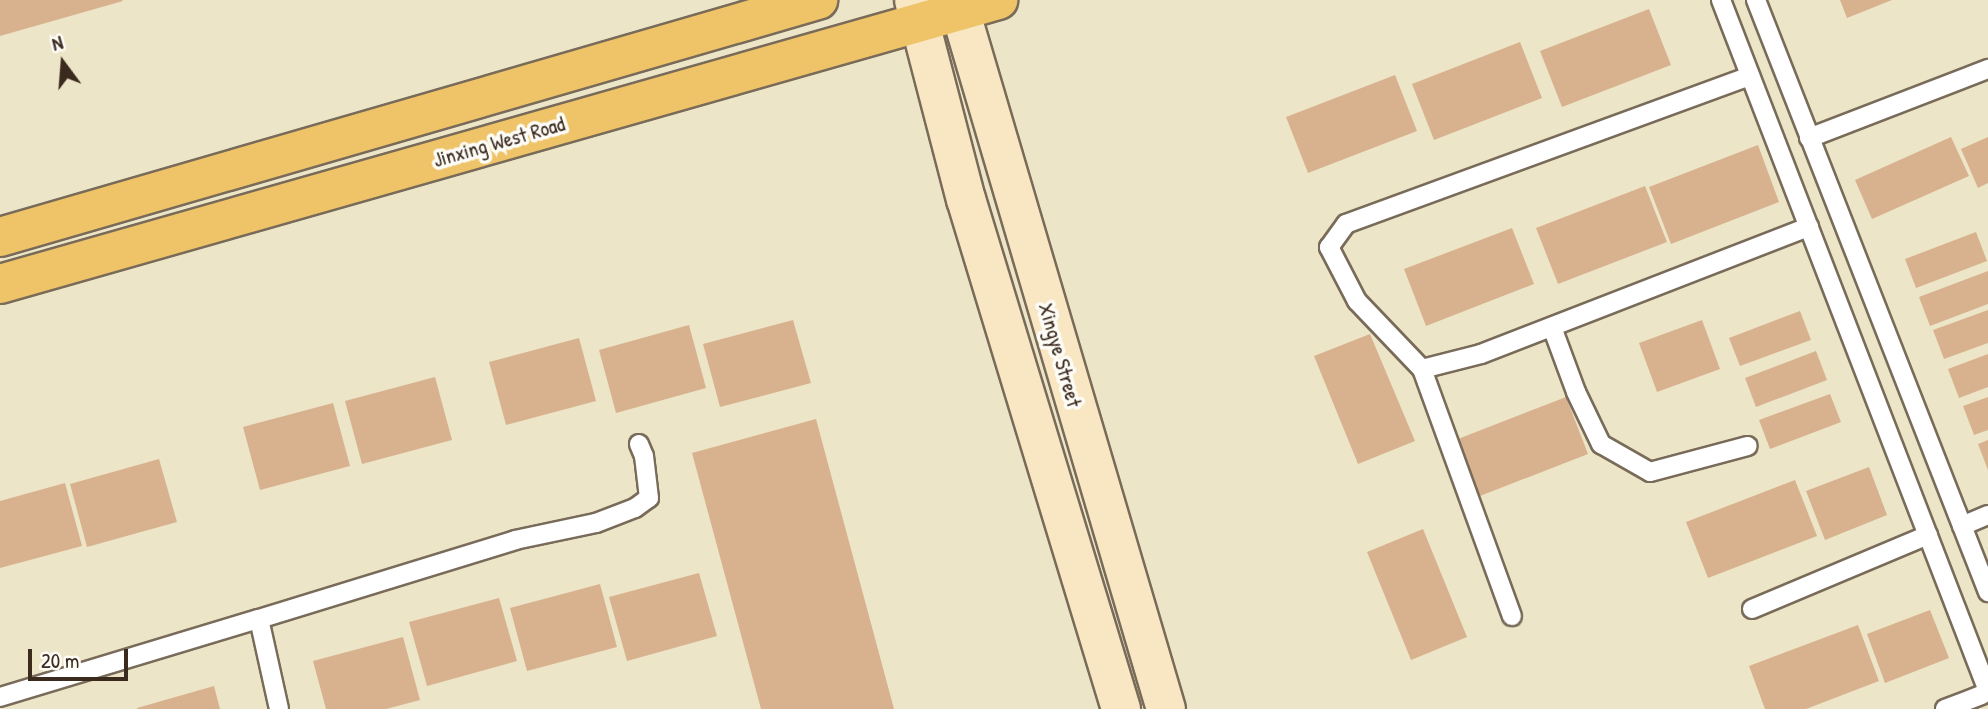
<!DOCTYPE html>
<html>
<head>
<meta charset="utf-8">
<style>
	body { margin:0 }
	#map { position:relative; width:1988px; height:709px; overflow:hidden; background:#ede5c7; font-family:"Patrick Hand",sans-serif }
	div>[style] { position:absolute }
	.building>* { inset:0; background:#d8b28f }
	.roads { filter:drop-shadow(2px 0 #796b59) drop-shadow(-2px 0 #796b59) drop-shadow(0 2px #796b59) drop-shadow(0 -2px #796b59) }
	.service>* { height:18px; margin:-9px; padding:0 9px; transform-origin:9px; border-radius:9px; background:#fff }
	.secondary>* { height:38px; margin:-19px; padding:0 19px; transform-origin:19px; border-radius:19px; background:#f9e7c3 }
	.primary>* { height:38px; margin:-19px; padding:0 19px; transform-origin:19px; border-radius:19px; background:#efc469 }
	span { translate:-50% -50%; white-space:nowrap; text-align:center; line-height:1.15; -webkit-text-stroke:7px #fdfcf7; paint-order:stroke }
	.street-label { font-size:21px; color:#3b2a1e }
	.north { position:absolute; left:28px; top:28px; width:70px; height:70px; -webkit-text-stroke:5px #fdfcf7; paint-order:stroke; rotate:344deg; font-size:19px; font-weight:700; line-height:28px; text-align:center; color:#3b2a1e }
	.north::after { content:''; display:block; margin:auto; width:24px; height:32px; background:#3b2a1e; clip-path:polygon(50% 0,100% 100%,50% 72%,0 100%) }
	.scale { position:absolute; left:28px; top:649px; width:100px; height:32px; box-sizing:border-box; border:4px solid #3b2a1e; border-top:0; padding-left:9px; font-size:21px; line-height:24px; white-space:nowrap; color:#3b2a1e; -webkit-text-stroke:5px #fdfcf7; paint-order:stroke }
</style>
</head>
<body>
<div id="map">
	<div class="building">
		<i style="clip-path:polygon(0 0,122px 0,123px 1px,0 36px)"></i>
		<i style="clip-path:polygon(1840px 0,1892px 0,1847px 18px)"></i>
		<i style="clip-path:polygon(1649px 9px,1671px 65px,1562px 107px,1540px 51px)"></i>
		<i style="clip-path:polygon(1520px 42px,1542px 98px,1434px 140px,1412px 84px)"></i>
		<i style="clip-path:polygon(1395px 75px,1417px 131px,1308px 173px,1286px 117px)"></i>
		<i style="clip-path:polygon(1951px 137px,1969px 176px,1872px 219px,1855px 180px)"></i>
		<i style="clip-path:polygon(1988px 137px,1988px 183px,1978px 188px,1961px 149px)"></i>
		<i style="clip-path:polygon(1758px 145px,1779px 202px,1671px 244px,1649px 187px)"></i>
		<i style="clip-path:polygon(1645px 186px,1667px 242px,1558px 284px,1536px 228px)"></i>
		<i style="clip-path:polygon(1512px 228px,1534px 284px,1426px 326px,1404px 269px)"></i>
		<i style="clip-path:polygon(1976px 232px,1987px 261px,1916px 288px,1905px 259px)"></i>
		<i style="clip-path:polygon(1988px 271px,1988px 304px,1930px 326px,1919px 297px)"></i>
		<i style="clip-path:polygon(1988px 310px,1988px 343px,1944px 359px,1933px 330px)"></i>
		<i style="clip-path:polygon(1800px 311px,1811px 340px,1740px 366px,1729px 338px)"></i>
		<i style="clip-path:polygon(793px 320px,811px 383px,720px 407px,703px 344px)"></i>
		<i style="clip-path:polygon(1702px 320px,1720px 369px,1657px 392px,1639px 343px)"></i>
		<i style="clip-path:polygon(689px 325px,706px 388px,616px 413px,599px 350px)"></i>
		<i style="clip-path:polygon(1370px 334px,1415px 441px,1358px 464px,1314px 356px)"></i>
		<i style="clip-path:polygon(579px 338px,596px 401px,506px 425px,489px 362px)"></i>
		<i style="clip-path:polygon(1816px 351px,1827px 380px,1756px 407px,1745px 378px)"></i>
		<i style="clip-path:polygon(1988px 354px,1988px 387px,1959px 398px,1948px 369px)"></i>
		<i style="clip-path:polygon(435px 377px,452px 440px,362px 464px,345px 401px)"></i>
		<i style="clip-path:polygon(1830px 394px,1841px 422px,1770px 449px,1759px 420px)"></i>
		<i style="clip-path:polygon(1566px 397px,1588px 454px,1480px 496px,1458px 439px)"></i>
		<i style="clip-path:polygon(1988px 397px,1988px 430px,1974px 435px,1963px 406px)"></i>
		<i style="clip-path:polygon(333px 403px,350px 466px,260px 490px,243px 427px)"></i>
		<i style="clip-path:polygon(816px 419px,894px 709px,761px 709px,692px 453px)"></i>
		<i style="clip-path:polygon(1988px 440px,1988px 470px,1978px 444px)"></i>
		<i style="clip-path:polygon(159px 459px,177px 522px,87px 547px,70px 484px)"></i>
		<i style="clip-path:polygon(1869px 467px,1887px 515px,1825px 540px,1806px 491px)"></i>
		<i style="clip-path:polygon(1795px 480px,1817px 536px,1708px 578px,1686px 522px)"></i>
		<i style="clip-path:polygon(65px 483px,82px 546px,0 568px,0 501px)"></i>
		<i style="clip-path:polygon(1423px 529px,1467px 637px,1411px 660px,1367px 552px)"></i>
		<i style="clip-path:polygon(699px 573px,717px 636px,627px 661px,609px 597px)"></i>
		<i style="clip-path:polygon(600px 584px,617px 647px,527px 671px,510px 608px)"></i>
		<i style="clip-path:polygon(499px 598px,517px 661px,427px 686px,409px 622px)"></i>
		<i style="clip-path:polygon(1930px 610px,1949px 658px,1885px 683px,1867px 634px)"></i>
		<i style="clip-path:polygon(1858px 625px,1879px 681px,1806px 709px,1765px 709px,1749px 666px)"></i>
		<i style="clip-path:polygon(403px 637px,420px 700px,386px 709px,326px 709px,313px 661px)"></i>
		<i style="clip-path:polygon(214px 686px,220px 709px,137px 709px,137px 708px)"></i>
	</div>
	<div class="roads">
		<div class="service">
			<i style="left:1721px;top:0;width:741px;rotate:68.87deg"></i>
			<i style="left:1756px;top:0;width:636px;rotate:68.6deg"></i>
			<i style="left:1750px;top:76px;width:430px;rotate:159.9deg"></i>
			<i style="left:1346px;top:224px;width:29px;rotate:126deg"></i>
			<i style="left:1329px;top:247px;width:61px;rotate:62.6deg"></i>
			<i style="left:1357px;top:301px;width:94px;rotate:46.3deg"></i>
			<i style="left:1422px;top:369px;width:61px;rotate:-14.3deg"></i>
			<i style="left:1481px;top:354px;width:352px;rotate:-21.2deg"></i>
			<i style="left:1809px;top:138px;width:192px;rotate:-21.1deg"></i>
			<i style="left:1552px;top:327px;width:69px;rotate:69.7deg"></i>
			<i style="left:1576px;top:392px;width:58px;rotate:64.3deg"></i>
			<i style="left:1601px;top:444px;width:56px;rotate:29.7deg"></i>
			<i style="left:1650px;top:472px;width:101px;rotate:-14.9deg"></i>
			<i style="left:1422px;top:369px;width:263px;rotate:70deg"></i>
			<i style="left:1962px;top:526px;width:28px;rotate:-23deg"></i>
			<i style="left:1752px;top:609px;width:191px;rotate:-22.8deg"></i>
			<i style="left:0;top:697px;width:270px;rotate:-16.8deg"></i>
			<i style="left:279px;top:709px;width:92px;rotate:-102.5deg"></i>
			<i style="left:259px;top:619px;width:268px;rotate:-17.1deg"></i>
			<i style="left:515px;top:540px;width:83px;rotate:-11.9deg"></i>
			<i style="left:596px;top:523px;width:42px;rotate:-21deg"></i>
			<i style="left:635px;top:508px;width:17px;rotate:-36deg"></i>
			<i style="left:649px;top:498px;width:42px;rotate:-96.8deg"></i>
			<i style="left:644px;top:456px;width:13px;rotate:-113deg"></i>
			<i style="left:1945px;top:709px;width:39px;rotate:-21deg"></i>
		</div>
		<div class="secondary">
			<i style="left:914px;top:0;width:206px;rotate:75.4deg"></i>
			<i style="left:966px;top:199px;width:533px;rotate:73.09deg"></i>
			<i style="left:957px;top:0;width:739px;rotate:73.58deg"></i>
		</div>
		<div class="primary">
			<i style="left:0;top:237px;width:852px;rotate:-16.16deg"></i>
			<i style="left:0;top:284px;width:1038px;rotate:-15.88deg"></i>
		</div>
	</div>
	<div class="street-label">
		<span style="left:499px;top:142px;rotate:-16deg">Jinxing West Road</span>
		<span style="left:1060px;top:355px;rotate:74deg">Xingye Street</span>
	</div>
	<div class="north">N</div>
	<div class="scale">20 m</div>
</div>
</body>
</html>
